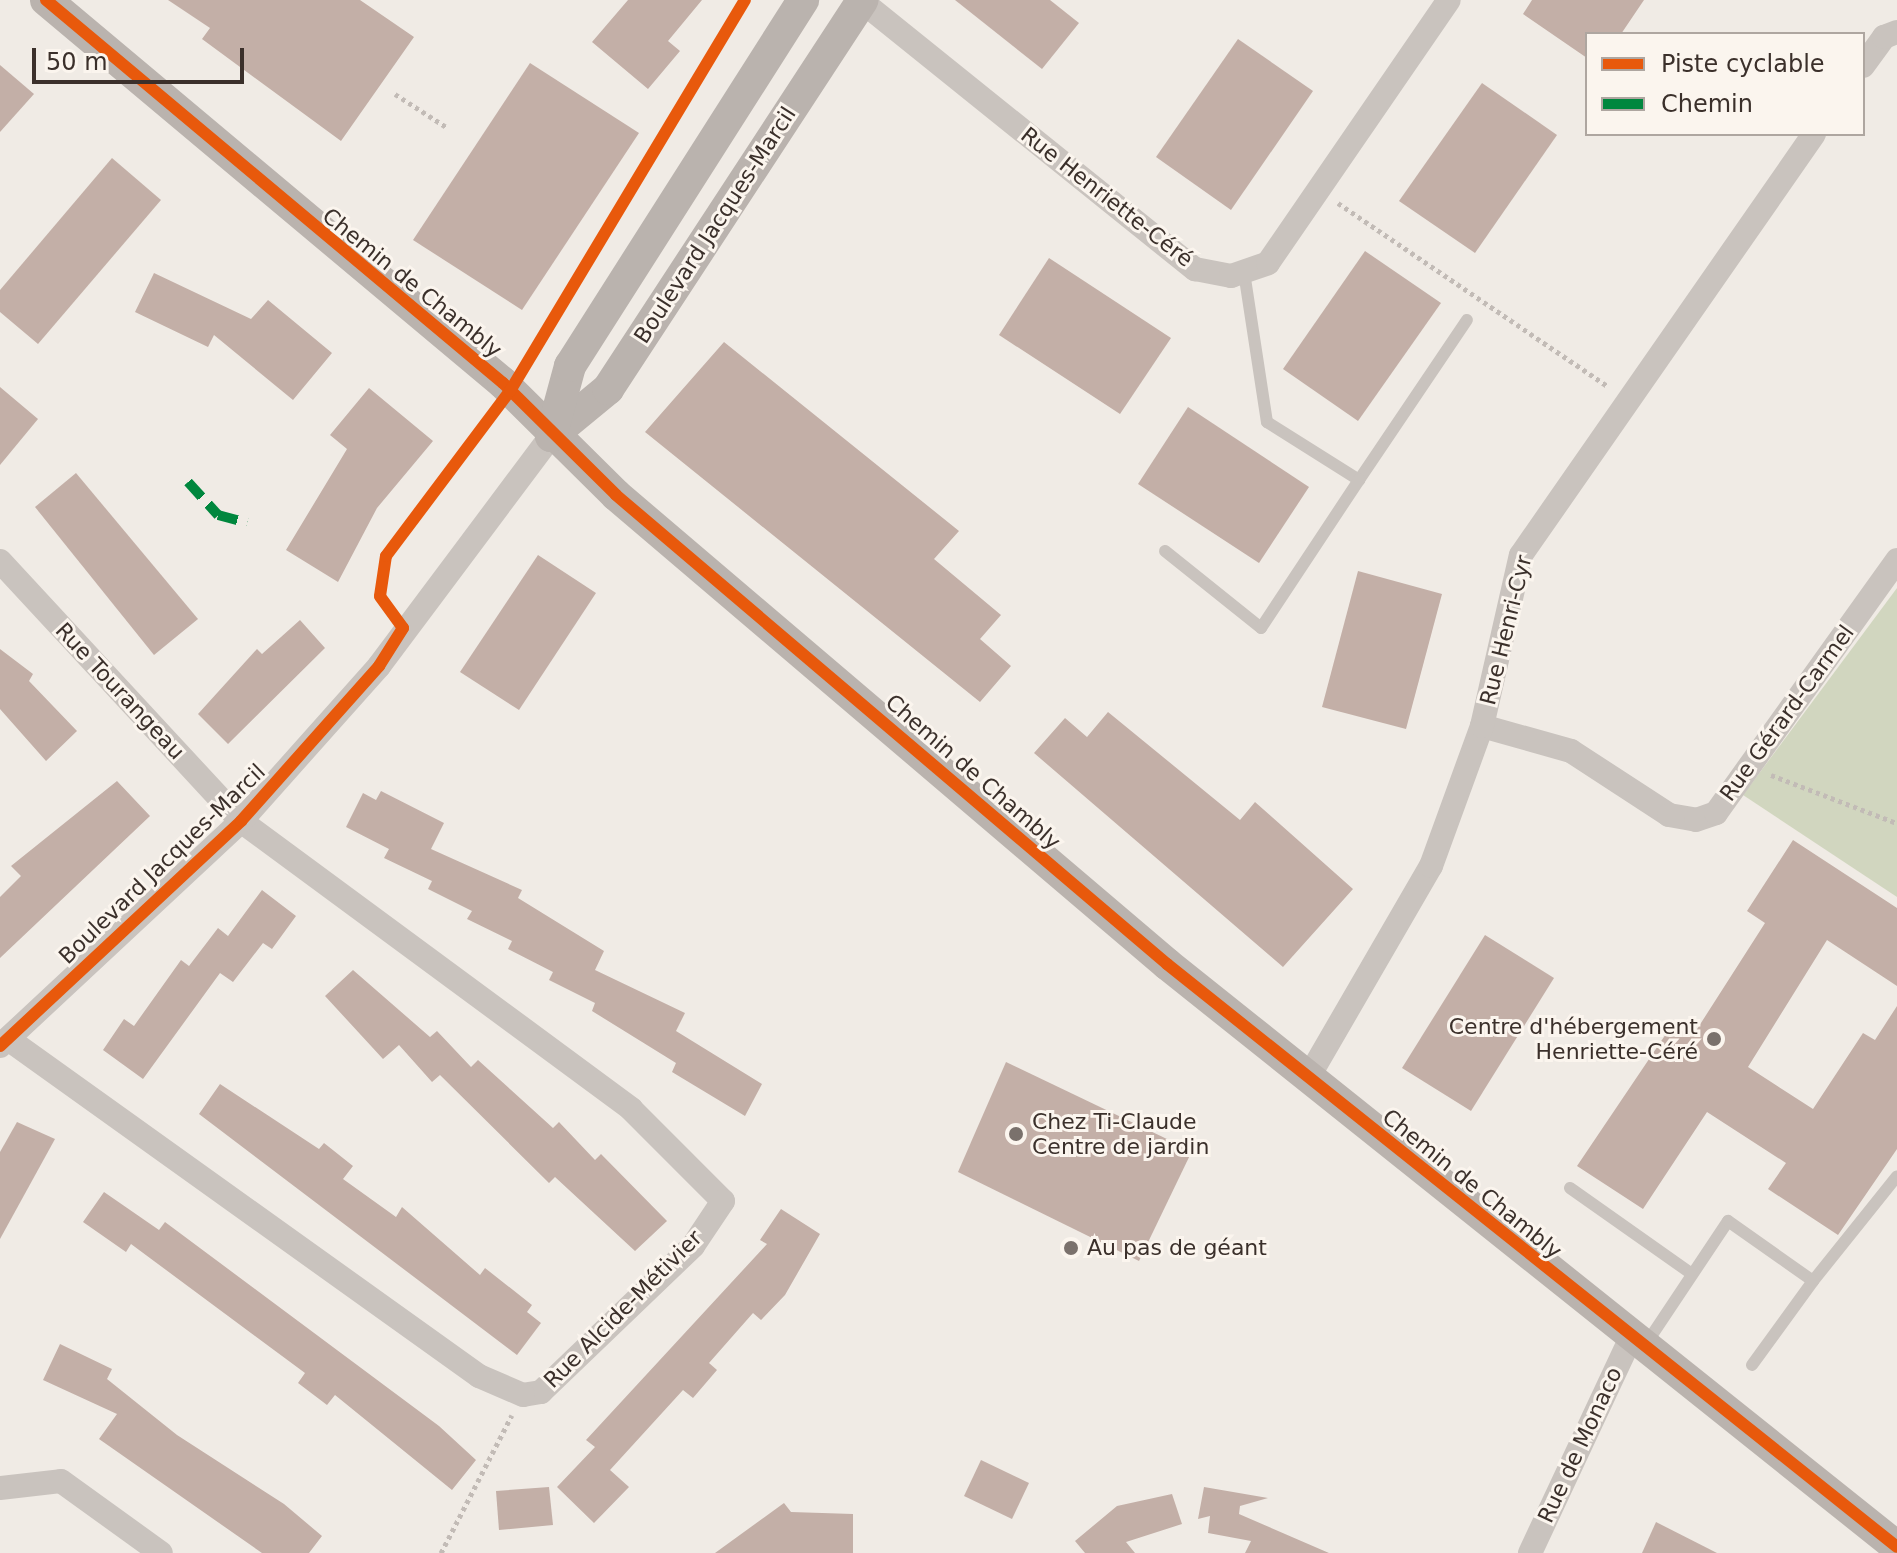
<!DOCTYPE html>
<html>
<head>
<meta charset="utf-8">
<style>
	body { margin:0 }
	#map { position:relative; width:1897px; height:1553px; overflow:hidden; background:#f0ebe5; font-family:"DejaVu Sans",sans-serif }
	div>[style] { position:absolute }
	.green>* { inset:0; background:#d1d6bf }
	.building>* { inset:0; background:#c3afa7 }
	.path>* { height:5px; margin-top:-2.5px; transform-origin:0; background:repeating-linear-gradient(90deg,#c2bbb6 0 4px,transparent 0 8px) }
	.lane>* { height:12px; margin:-6px; padding:0 6px; transform-origin:6px; border-radius:6px; background:#c9c3be }
	.street>* { height:24px; margin:-12px; padding:0 12px; transform-origin:12px; border-radius:12px; background:#c9c3be }
	.secondary>* { height:32px; margin:-16px; padding:0 16px; transform-origin:16px; border-radius:16px; background:#bab3ae }
	.quiet>* { height:10px; margin-top:-5px; transform-origin:0; background:repeating-linear-gradient(90deg,#00873e 0 20px,transparent 0 30px) }
	.cycleway>* { height:12px; margin:-6px; padding:0 6px; transform-origin:6px; border-radius:6px; background:#e8590c }
	.dots>* { width:22px; height:22px; translate:-50% -50%; box-sizing:border-box; border:4px solid #fbf5ee; border-radius:50% }
	span { translate:-50% -50%; white-space:nowrap; text-align:center; line-height:1.15; -webkit-text-stroke:6px #fbf5ee; paint-order:stroke }
	.street-label { font-size:22px; color:#3b302b }
	.poi-label { font-size:22px; color:#3b302b }
	.right { translate:-100% -50%; text-align:right }
	.left { translate:0 -50%; text-align:left }
	.legend { position:absolute; left:1585px; top:32px; width:280px; height:104px; box-sizing:border-box; background:#fbf5ee; border:2px solid #aea6a0; margin:0; padding:10px 14px; list-style:none; font-size:24px; color:#3b302b }
	.legend li { display:flex; align-items:center; gap:16px; height:40px }
	.legend b { width:40px; border:2px solid #aea6a0 }
	.scale { position:absolute; left:32px; top:48px; width:212px; height:36px; box-sizing:border-box; border:4px solid #3b302b; border-top:0; padding-left:10px; font-size:24px; line-height:28px; white-space:nowrap; color:#3b302b; -webkit-text-stroke:6px #fbf5ee; paint-order:stroke }
</style>
</head>
<body>
<div id="map">
	<div class="green">
		<i style="clip-path:polygon(1897px 588px,1897px 897px,1743px 795px)"></i>
	</div>
	<div class="building">
		<i style="clip-path:polygon(168px 0,360px 0,414px 37px,341px 141px,202px 39px,210px 28px)"></i>
		<i style="clip-path:polygon(628px 0,702px 0,668px 41px,680px 51px,648px 89px,592px 42px)"></i>
		<i style="clip-path:polygon(955px 0,1050px 0,1079px 23px,1042px 69px)"></i>
		<i style="clip-path:polygon(1532px 0,1644px 0,1621px 34px,1587px 34px,1587px 58px,1523px 14px)"></i>
		<i style="clip-path:polygon(1238px 39px,1313px 91px,1231px 210px,1156px 157px)"></i>
		<i style="clip-path:polygon(530px 63px,639px 133px,522px 310px,413px 240px)"></i>
		<i style="clip-path:polygon(0 65px,34px 94px,0 132px)"></i>
		<i style="clip-path:polygon(1482px 83px,1557px 135px,1475px 253px,1399px 201px)"></i>
		<i style="clip-path:polygon(112px 158px,161px 200px,38px 344px,0 312px,0 290px)"></i>
		<i style="clip-path:polygon(1365px 251px,1441px 303px,1358px 421px,1283px 369px)"></i>
		<i style="clip-path:polygon(1049px 258px,1171px 338px,1120px 414px,999px 335px)"></i>
		<i style="clip-path:polygon(154px 273px,251px 319px,268px 300px,332px 353px,293px 400px,214px 335px,208px 347px,135px 312px)"></i>
		<i style="clip-path:polygon(724px 342px,959px 531px,934px 559px,1001px 615px,980px 639px,1011px 666px,980px 702px,645px 432px)"></i>
		<i style="clip-path:polygon(0 387px,38px 419px,0 465px)"></i>
		<i style="clip-path:polygon(369px 388px,433px 441px,377px 508px,338px 582px,286px 550px,347px 449px,330px 435px)"></i>
		<i style="clip-path:polygon(1188px 407px,1309px 487px,1259px 563px,1138px 484px)"></i>
		<i style="clip-path:polygon(76px 473px,198px 619px,154px 655px,35px 507px)"></i>
		<i style="clip-path:polygon(538px 555px,596px 593px,519px 710px,460px 672px)"></i>
		<i style="clip-path:polygon(1358px 571px,1442px 594px,1406px 729px,1322px 707px)"></i>
		<i style="clip-path:polygon(300px 620px,325px 648px,228px 744px,198px 714px,257px 649px,262px 654px)"></i>
		<i style="clip-path:polygon(0 649px,33px 674px,29px 681px,77px 731px,46px 761px,0 709px)"></i>
		<i style="clip-path:polygon(1108px 712px,1240px 820px,1255px 802px,1353px 889px,1283px 967px,1034px 753px,1065px 718px,1087px 737px)"></i>
		<i style="clip-path:polygon(117px 781px,150px 816px,0 958px,0 897px,21px 876px,11px 866px)"></i>
		<i style="clip-path:polygon(381px 791px,444px 823px,431px 849px,522px 890px,518px 898px,604px 951px,595px 970px,685px 1013px,676px 1031px,762px 1084px,745px 1116px,672px 1072px,676px 1063px,592px 1011px,595px 1003px,549px 980px,553px 972px,508px 949px,512px 941px,467px 919px,472px 911px,428px 889px,432px 881px,384px 858px,389px 849px,346px 827px,363px 793px,376px 800px)"></i>
		<i style="clip-path:polygon(1793px 840px,1897px 908px,1897px 986px,1827px 940px,1748px 1067px,1813px 1109px,1863px 1033px,1875px 1040px,1897px 1006px,1897px 1149px,1838px 1235px,1768px 1189px,1786px 1163px,1707px 1112px,1643px 1209px,1577px 1166px,1672px 1025px,1692px 1037px,1765px 923px,1747px 911px)"></i>
		<i style="clip-path:polygon(262px 890px,296px 916px,272px 949px,263px 943px,233px 982px,220px 973px,143px 1079px,103px 1050px,124px 1019px,134px 1026px,181px 960px,189px 966px,218px 928px,228px 936px)"></i>
		<i style="clip-path:polygon(1485px 935px,1554px 978px,1471px 1111px,1402px 1068px)"></i>
		<i style="clip-path:polygon(353px 970px,430px 1037px,437px 1031px,471px 1067px,478px 1060px,553px 1128px,559px 1122px,595px 1160px,601px 1154px,667px 1221px,635px 1251px,555px 1177px,549px 1183px,440px 1075px,432px 1082px,399px 1045px,383px 1059px,325px 996px)"></i>
		<i style="clip-path:polygon(1006px 1062px,1192px 1151px,1139px 1261px,958px 1172px)"></i>
		<i style="clip-path:polygon(220px 1084px,319px 1149px,324px 1143px,353px 1166px,343px 1179px,396px 1217px,402px 1207px,480px 1275px,485px 1268px,532px 1305px,527px 1312px,541px 1323px,517px 1355px,199px 1114px)"></i>
		<i style="clip-path:polygon(17px 1122px,55px 1139px,0 1239px,0 1152px)"></i>
		<i style="clip-path:polygon(104px 1192px,159px 1230px,165px 1222px,439px 1426px,476px 1460px,452px 1490px,335px 1395px,327px 1405px,298px 1383px,305px 1373px,131px 1244px,126px 1252px,83px 1222px)"></i>
		<i style="clip-path:polygon(781px 1209px,820px 1234px,785px 1295px,761px 1320px,753px 1313px,709px 1363px,717px 1370px,693px 1398px,683px 1390px,610px 1470px,629px 1487px,594px 1523px,557px 1487px,595px 1447px,586px 1440px,767px 1244px,760px 1240px)"></i>
		<i style="clip-path:polygon(60px 1344px,112px 1369px,107px 1379px,177px 1435px,284px 1504px,322px 1536px,309px 1553px,262px 1553px,99px 1439px,117px 1414px,43px 1380px)"></i>
		<i style="clip-path:polygon(981px 1460px,1029px 1483px,1012px 1519px,964px 1496px)"></i>
		<i style="clip-path:polygon(549px 1487px,553px 1525px,499px 1530px,496px 1491px)"></i>
		<i style="clip-path:polygon(1204px 1487px,1268px 1498px,1240px 1506px,1239px 1514px,1329px 1553px,1245px 1553px,1251px 1541px,1208px 1533px,1210px 1516px,1198px 1519px)"></i>
		<i style="clip-path:polygon(1172px 1494px,1182px 1524px,1126px 1542px,1135px 1553px,1085px 1553px,1075px 1541px,1117px 1506px)"></i>
		<i style="clip-path:polygon(784px 1503px,791px 1512px,853px 1514px,853px 1553px,715px 1553px)"></i>
		<i style="clip-path:polygon(1656px 1522px,1717px 1553px,1642px 1553px)"></i>
	</div>
	<div class="path">
		<i style="left:395px;top:94px;width:63px;rotate:32.7deg"></i>
		<i style="left:1338px;top:203px;width:325px;rotate:34.2deg"></i>
		<i style="left:1771px;top:775px;width:135px;rotate:20.9deg"></i>
		<i style="left:441px;top:1553px;width:155px;rotate:-62.8deg"></i>
	</div>
	<div class="lane">
		<i style="left:1244px;top:272px;width:152px;rotate:81.3deg"></i>
		<i style="left:1267px;top:422px;width:109px;rotate:32.2deg"></i>
		<i style="left:1359px;top:480px;width:193px;rotate:-56deg"></i>
		<i style="left:1165px;top:551px;width:123px;rotate:38.7deg"></i>
		<i style="left:1261px;top:628px;width:178px;rotate:-56.5deg"></i>
		<i style="left:1570px;top:1188px;width:149px;rotate:35.2deg"></i>
		<i style="left:1646px;top:1344px;width:148px;rotate:-56.3deg"></i>
		<i style="left:1728px;top:1221px;width:104px;rotate:35.2deg"></i>
		<i style="left:1813px;top:1281px;width:134px;rotate:-51.3deg"></i>
		<i style="left:1752px;top:1365px;width:104px;rotate:-54deg"></i>
	</div>
	<div class="street">
		<i style="left:860px;top:0;width:430px;rotate:38.8deg"></i>
		<i style="left:1195px;top:269px;width:37px;rotate:11deg"></i>
		<i style="left:1231px;top:276px;width:39px;rotate:-19deg"></i>
		<i style="left:1268px;top:263px;width:319px;rotate:-55.5deg"></i>
		<i style="left:1863px;top:66px;width:36px;rotate:-54deg"></i>
		<i style="left:1884px;top:37px;width:14px;rotate:-21deg"></i>
		<i style="left:0;top:561px;width:355px;rotate:47.2deg"></i>
		<i style="left:241px;top:821px;width:485px;rotate:36.4deg"></i>
		<i style="left:631px;top:1109px;width:130px;rotate:45deg"></i>
		<i style="left:723px;top:1201px;width:54px;rotate:123.7deg"></i>
		<i style="left:693px;top:1246px;width:211px;rotate:136.2deg"></i>
		<i style="left:541px;top:1392px;width:18px;rotate:171deg"></i>
		<i style="left:523px;top:1395px;width:48px;rotate:-156.6deg"></i>
		<i style="left:479px;top:1376px;width:579px;rotate:-144.42deg"></i>
		<i style="left:1482px;top:726px;width:92px;rotate:15.7deg"></i>
		<i style="left:1571px;top:751px;width:117px;rotate:33.1deg"></i>
		<i style="left:1669px;top:815px;width:27px;rotate:10deg"></i>
		<i style="left:1696px;top:820px;width:21px;rotate:-19deg"></i>
		<i style="left:1716px;top:813px;width:311px;rotate:-54.4deg"></i>
		<i style="left:0;top:1046px;width:330px;rotate:-43deg"></i>
		<i style="left:241px;top:821px;width:208px;rotate:-48.3deg"></i>
		<i style="left:379px;top:666px;width:287px;rotate:-53.2deg"></i>
		<i style="left:1308px;top:1078px;width:245px;rotate:-59.9deg"></i>
		<i style="left:1431px;top:866px;width:149px;rotate:-70deg"></i>
		<i style="left:1482px;top:726px;width:175px;rotate:-77.2deg"></i>
		<i style="left:1521px;top:555px;width:513px;rotate:-55.16deg"></i>
		<i style="left:0;top:1488px;width:61px;rotate:-6.5deg"></i>
		<i style="left:61px;top:1481px;width:123px;rotate:35.8deg"></i>
		<i style="left:1530px;top:1553px;width:238px;rotate:-64.9deg"></i>
	</div>
	<div class="secondary">
		<i style="left:46px;top:0;width:596px;rotate:39.97deg"></i>
		<i style="left:503px;top:383px;width:159px;rotate:44.7deg"></i>
		<i style="left:616px;top:495px;width:724px;rotate:40.4deg"></i>
		<i style="left:1167px;top:964px;width:934px;rotate:38.61deg"></i>
		<i style="left:551px;top:436px;width:74px;rotate:-39.5deg"></i>
		<i style="left:608px;top:389px;width:465px;rotate:-56.8deg"></i>
		<i style="left:551px;top:436px;width:73px;rotate:-74.8deg"></i>
		<i style="left:570px;top:366px;width:434px;rotate:-57.5deg"></i>
	</div>
	<div class="quiet">
		<i style="left:188px;top:482px;width:45px;rotate:47.7deg"></i>
		<i style="left:218px;top:515px;width:30px;rotate:15deg"></i>
	</div>
	<div class="cycleway">
		<i style="left:46px;top:0;width:596px;rotate:39.97deg"></i>
		<i style="left:503px;top:383px;width:159px;rotate:44.7deg"></i>
		<i style="left:616px;top:495px;width:724px;rotate:40.4deg"></i>
		<i style="left:1167px;top:964px;width:934px;rotate:38.61deg"></i>
		<i style="left:0;top:1046px;width:330px;rotate:-43deg"></i>
		<i style="left:241px;top:821px;width:208px;rotate:-48.3deg"></i>
		<i style="left:379px;top:666px;width:45px;rotate:-57.7deg"></i>
		<i style="left:403px;top:628px;width:39px;rotate:-126deg"></i>
		<i style="left:380px;top:596px;width:40px;rotate:-81.5deg"></i>
		<i style="left:386px;top:556px;width:206px;rotate:-53.1deg"></i>
		<i style="left:510px;top:391px;width:456px;rotate:-59deg"></i>
	</div>
	<div class="dots">
		<i style="left:1714px;top:1039px;background:#7a716c"></i>
		<i style="left:1016px;top:1134px;background:#7a716c"></i>
		<i style="left:1071px;top:1248px;background:#7a716c"></i>
	</div>
	<div class="street-label">
		<span style="left:1107px;top:197px;rotate:38deg">Rue Henriette-Céré</span>
		<span style="left:715px;top:225px;rotate:-57deg">Boulevard Jacques-Marcil</span>
		<span style="left:412px;top:283px;rotate:39deg">Chemin de Chambly</span>
		<span style="left:1506px;top:630px;rotate:-76deg">Rue Henri-Cyr</span>
		<span style="left:120px;top:691px;rotate:47deg">Rue Tourangeau</span>
		<span style="left:1787px;top:713px;rotate:-54deg">Rue Gérard-Carmel</span>
		<span style="left:973px;top:772px;rotate:41deg">Chemin de Chambly</span>
		<span style="left:162px;top:864px;rotate:-44deg">Boulevard Jacques-Marcil</span>
		<span style="left:1472px;top:1184px;rotate:39deg">Chemin de Chambly</span>
		<span style="left:623px;top:1309px;rotate:-45deg">Rue Alcide-Métivier</span>
		<span style="left:1580px;top:1445px;rotate:-65deg">Rue de Monaco</span>
	</div>
	<div class="poi-label">
		<span class="right" style="left:1698px;top:1039px">Centre d'hébergement<br>Henriette-Céré</span>
		<span class="left" style="left:1032px;top:1134px">Chez Ti-Claude<br>Centre de jardin</span>
		<span class="left" style="left:1087px;top:1248px">Au pas de géant</span>
	</div>
	<ul class="legend">
	<li><b style="height:10px;background:#e8590c"></b>Piste cyclable</li>
	<li><b style="height:10px;background:#00873e"></b>Chemin</li>
	</ul>
	<div class="scale">50 m</div>
</div>
</body>
</html>
